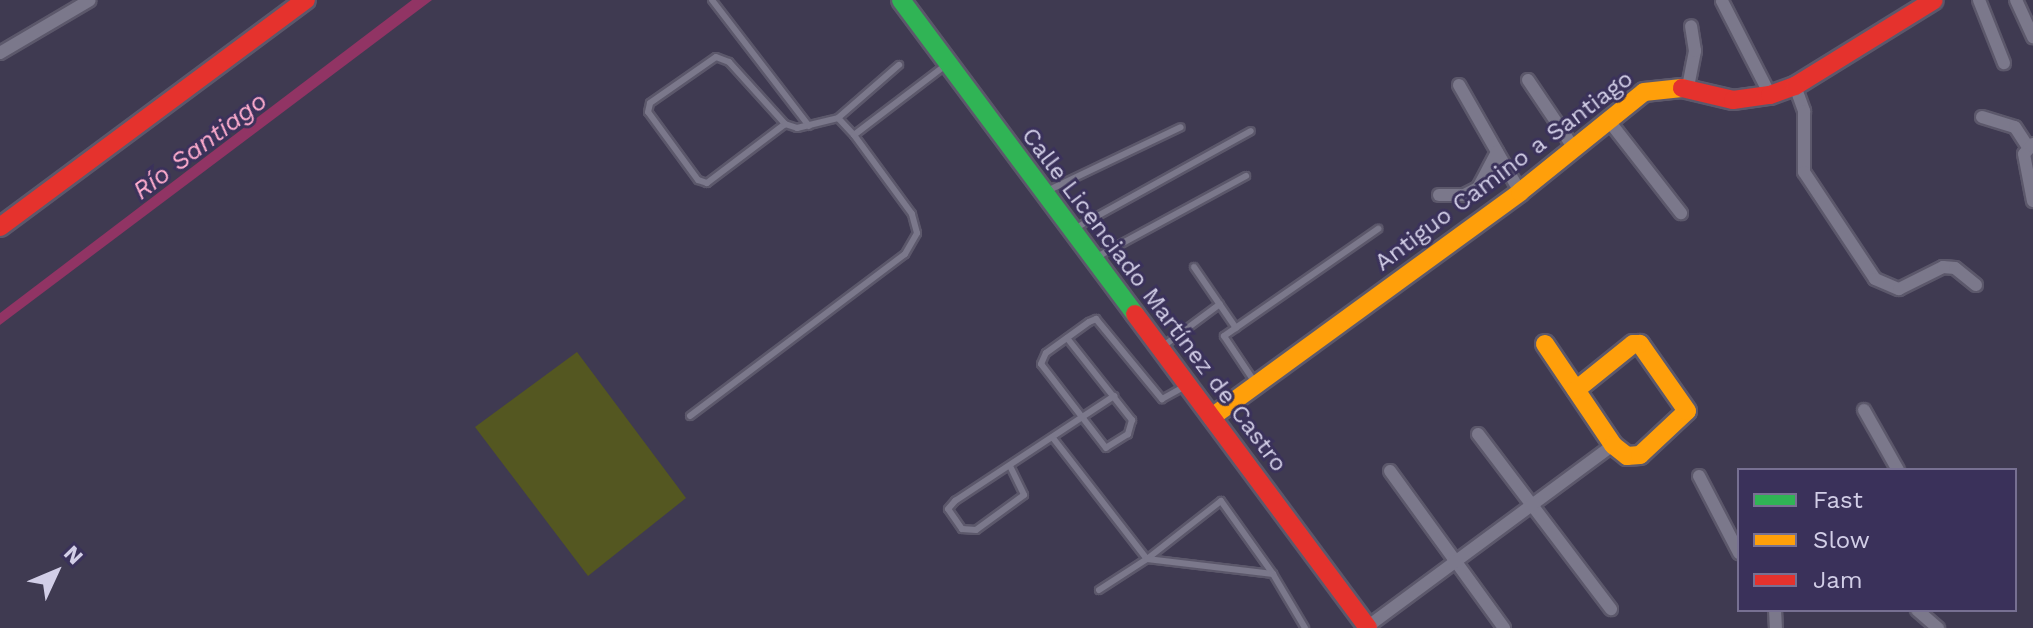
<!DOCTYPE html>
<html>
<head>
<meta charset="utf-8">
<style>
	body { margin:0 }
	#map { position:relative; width:2033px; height:628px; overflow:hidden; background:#3f3a51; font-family:"Work Sans",sans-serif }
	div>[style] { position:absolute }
	.green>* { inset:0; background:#545721 }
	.water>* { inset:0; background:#913464 }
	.roads { filter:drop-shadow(2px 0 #5c586b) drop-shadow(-2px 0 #5c586b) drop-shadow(0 2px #5c586b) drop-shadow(0 -2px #5c586b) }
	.lane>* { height:6px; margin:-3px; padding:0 3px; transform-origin:3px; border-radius:3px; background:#7b788b }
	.street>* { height:12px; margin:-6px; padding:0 6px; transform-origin:6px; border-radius:6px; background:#7b788b }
	.fast>* { height:18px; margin:-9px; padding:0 9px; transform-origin:9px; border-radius:9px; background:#30b455 }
	.slow>* { height:18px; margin:-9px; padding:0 9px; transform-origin:9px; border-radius:9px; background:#ff9f0a }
	.jam>* { height:18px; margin:-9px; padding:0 9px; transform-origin:9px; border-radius:9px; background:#e5322d }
	span { translate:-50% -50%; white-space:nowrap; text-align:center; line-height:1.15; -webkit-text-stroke:6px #3a315a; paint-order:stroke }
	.street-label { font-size:24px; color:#d2cee7 }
	.water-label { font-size:26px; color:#feacce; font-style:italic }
	.legend { position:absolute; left:1737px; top:468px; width:280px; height:144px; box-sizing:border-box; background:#3a315a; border:2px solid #777092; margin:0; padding:10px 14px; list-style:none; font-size:24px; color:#d2cee7 }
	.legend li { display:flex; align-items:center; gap:16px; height:40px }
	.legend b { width:40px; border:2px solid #777092 }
	.north { position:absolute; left:16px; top:532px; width:80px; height:80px; -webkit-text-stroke:6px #3a315a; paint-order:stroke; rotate:46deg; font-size:22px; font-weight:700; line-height:32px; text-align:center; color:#d2cee7 }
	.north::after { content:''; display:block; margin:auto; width:28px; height:36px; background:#d2cee7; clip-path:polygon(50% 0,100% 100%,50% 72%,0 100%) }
</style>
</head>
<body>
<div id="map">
	<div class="green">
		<i style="clip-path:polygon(577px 352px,686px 498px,588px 576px,475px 427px)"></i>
	</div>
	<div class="water">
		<i style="clip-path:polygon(412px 0,432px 0,0 325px,0 313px)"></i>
	</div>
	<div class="roads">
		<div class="lane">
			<i style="left:712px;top:0;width:159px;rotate:52.4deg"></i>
			<i style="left:785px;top:124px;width:98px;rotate:142.9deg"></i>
			<i style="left:707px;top:183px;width:9px;rotate:-162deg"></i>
			<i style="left:698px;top:180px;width:84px;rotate:-126.3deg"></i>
			<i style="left:648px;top:112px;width:9px;rotate:-77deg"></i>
			<i style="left:650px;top:103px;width:80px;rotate:-34.9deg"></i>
			<i style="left:716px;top:57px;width:14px;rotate:21deg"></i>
			<i style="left:729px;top:62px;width:84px;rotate:47.9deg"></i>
			<i style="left:785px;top:124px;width:13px;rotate:18deg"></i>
			<i style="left:797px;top:128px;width:42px;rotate:-13.7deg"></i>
			<i style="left:854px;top:135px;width:23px;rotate:-133deg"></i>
			<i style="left:838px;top:118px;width:81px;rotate:-41deg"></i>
			<i style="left:1047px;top:191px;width:148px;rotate:-25.5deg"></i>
			<i style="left:1074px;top:229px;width:202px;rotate:-29deg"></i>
			<i style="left:1095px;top:258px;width:172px;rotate:-28.5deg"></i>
			<i style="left:1194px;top:267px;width:74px;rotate:55.5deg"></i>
			<i style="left:1067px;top:338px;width:105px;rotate:51.6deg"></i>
			<i style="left:1132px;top:420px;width:15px;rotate:106deg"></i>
			<i style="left:1128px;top:434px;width:26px;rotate:148deg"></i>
			<i style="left:1106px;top:448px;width:106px;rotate:-127.7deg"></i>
			<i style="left:1041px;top:364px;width:12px;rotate:-66deg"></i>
			<i style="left:1046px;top:353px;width:53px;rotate:-35.8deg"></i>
			<i style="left:1089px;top:322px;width:8px;rotate:-23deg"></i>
			<i style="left:1096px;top:319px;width:104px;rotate:50.5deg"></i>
			<i style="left:1162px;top:399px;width:26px;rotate:-29deg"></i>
			<i style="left:1162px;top:347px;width:72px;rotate:-36.6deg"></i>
			<i style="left:1254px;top:381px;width:54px;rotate:-123.7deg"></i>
			<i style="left:1224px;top:336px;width:188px;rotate:-34.8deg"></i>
			<i style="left:690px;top:416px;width:269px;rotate:-37deg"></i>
			<i style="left:905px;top:254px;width:24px;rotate:-60deg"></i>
			<i style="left:917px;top:233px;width:20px;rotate:-105deg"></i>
			<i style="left:912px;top:214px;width:98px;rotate:-126.3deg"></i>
			<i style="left:854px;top:135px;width:116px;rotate:-37.3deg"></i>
			<i style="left:1053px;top:438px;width:153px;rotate:52.2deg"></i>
			<i style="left:1147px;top:559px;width:94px;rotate:-38.1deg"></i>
			<i style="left:1221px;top:501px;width:90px;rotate:54.5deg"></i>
			<i style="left:1010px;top:466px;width:32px;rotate:64deg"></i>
			<i style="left:1024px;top:495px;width:59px;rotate:143.9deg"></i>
			<i style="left:976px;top:530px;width:14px;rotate:-176deg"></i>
			<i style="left:962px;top:529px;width:24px;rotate:-125deg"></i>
			<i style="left:948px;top:509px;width:11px;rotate:-49deg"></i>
			<i style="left:955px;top:501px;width:191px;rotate:-33.4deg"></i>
			<i style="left:1099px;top:590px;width:57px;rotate:-32.9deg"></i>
			<i style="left:1147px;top:559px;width:127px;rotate:6.8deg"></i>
			<i style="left:1273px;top:574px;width:63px;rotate:59.3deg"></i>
		</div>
		<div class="street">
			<i style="left:1979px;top:0;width:68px;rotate:68.4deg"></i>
			<i style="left:2016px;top:0;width:41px;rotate:65.3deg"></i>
			<i style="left:1722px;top:1px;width:106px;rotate:62.9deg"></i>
			<i style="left:0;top:53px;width:104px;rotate:-30.5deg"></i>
			<i style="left:1528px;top:80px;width:84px;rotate:56.1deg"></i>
			<i style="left:1459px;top:85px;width:123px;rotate:60.3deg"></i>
			<i style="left:1795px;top:86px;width:27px;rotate:70deg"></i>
			<i style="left:1804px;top:111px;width:61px;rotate:90deg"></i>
			<i style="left:1804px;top:172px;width:128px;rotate:56.4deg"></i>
			<i style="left:1875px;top:279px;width:26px;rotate:23deg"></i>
			<i style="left:1899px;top:289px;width:49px;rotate:-26.6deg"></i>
			<i style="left:1943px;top:267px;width:12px;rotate:5deg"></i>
			<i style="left:1955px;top:268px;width:27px;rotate:39deg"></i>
			<i style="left:1688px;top:87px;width:37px;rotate:-79deg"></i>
			<i style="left:1695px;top:51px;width:25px;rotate:-99deg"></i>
			<i style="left:1982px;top:117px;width:34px;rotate:17deg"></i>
			<i style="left:2015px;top:127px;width:24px;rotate:57deg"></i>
			<i style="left:1609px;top:121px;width:117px;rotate:52deg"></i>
			<i style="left:2033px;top:144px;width:13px;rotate:132deg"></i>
			<i style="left:2024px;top:154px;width:48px;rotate:79.2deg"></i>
			<i style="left:1439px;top:195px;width:25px"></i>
			<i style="left:1464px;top:195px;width:16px;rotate:-27deg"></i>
			<i style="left:1478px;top:188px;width:41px;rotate:-62.2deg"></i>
			<i style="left:1864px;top:410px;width:69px;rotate:60.5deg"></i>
			<i style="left:1478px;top:434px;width:220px;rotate:52.8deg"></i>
			<i style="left:1390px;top:471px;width:194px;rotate:54deg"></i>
			<i style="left:1699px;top:476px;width:87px;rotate:62.5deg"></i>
			<i style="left:1775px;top:610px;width:18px;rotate:87deg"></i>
			<i style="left:1917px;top:610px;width:28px;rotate:41deg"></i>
			<i style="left:1367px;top:627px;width:306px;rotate:-36.5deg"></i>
		</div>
		<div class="fast">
			<i style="left:901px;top:0;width:392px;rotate:53.3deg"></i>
		</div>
		<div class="slow">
			<i style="left:1545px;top:344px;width:122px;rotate:56deg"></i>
			<i style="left:1613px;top:445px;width:18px;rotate:38deg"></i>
			<i style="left:1627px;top:456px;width:13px;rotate:-4deg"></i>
			<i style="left:1640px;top:455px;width:64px;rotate:-43.1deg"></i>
			<i style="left:1687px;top:411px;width:82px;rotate:-125deg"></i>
			<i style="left:1640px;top:344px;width:7px;rotate:180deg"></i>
			<i style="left:1633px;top:344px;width:73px;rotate:141.1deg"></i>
			<i style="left:1212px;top:417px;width:381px;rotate:-36.1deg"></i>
			<i style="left:1520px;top:192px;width:159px;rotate:-38.9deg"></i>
			<i style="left:1644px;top:92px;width:38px;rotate:-6deg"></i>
		</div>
		<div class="jam">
			<i style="left:1682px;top:88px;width:52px;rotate:13.2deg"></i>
			<i style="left:1733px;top:100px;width:37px;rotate:-8deg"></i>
			<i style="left:1770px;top:95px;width:27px;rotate:-20deg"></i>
			<i style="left:1795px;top:86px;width:163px;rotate:-31.7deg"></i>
			<i style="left:0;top:227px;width:381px;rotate:-36.6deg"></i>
			<i style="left:1135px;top:314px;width:391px;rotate:53.4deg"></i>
		</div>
	</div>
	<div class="street-label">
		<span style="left:1504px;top:171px;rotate:-37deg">Antiguo Camino a Santiago</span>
		<span style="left:1154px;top:300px;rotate:53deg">Calle Licenciado Martínez de Castro</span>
	</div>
	<div class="water-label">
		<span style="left:200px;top:146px;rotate:-37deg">Río Santiago</span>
	</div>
	<ul class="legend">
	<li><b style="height:10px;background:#30b455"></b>Fast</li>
	<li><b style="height:10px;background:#ff9f0a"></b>Slow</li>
	<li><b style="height:10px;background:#e5322d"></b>Jam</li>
	</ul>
	<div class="north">N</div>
</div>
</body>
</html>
